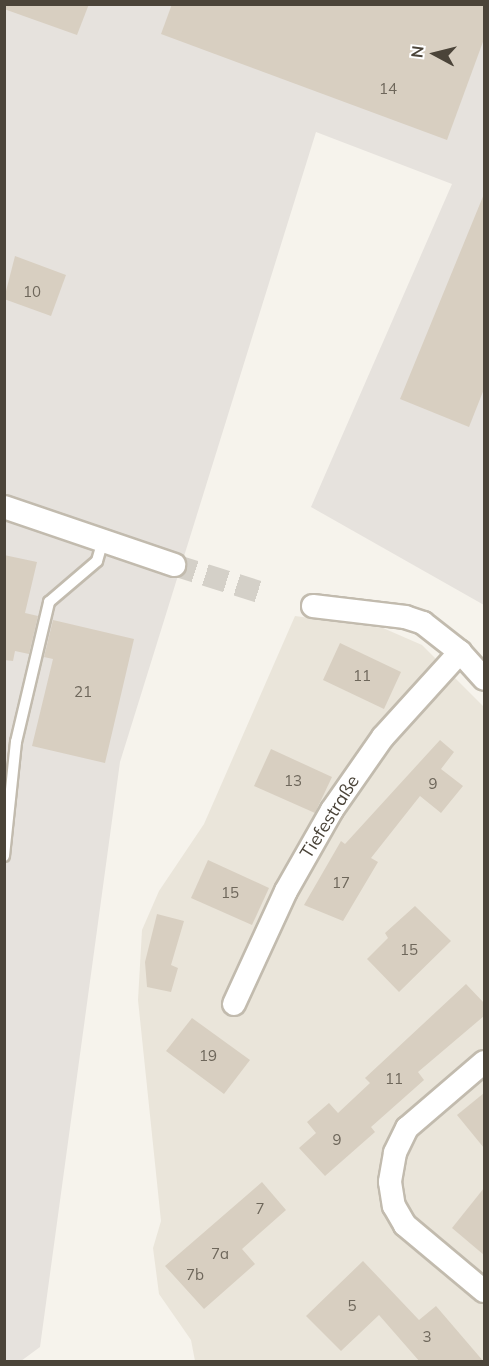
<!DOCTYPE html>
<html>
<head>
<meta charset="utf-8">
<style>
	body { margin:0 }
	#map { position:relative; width:489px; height:1366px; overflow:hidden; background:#f6f3ec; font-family:Mulish,sans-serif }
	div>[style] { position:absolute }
	.residential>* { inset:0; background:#eae5da }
	.industrial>* { inset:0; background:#e6e2dd }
	.building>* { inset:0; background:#d8cfc1 }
	.minor-tunnel>* { height:22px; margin-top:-11px; transform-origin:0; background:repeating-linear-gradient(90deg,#d4d0c8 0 22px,transparent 0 33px) }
	.roads { filter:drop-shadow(2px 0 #c2bbae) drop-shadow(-2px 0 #c2bbae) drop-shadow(0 2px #c2bbae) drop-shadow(0 -2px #c2bbae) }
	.service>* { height:10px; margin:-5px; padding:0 5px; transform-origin:5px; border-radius:5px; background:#fff }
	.minor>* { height:22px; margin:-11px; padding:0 11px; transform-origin:11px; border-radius:11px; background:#fff }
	span { translate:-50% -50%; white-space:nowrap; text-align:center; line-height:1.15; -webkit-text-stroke:4.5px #fff; paint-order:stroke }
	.number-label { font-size:15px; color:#6e675b }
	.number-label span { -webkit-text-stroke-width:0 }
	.street-label { font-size:18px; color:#4b4439 }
	.frame { position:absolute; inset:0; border:6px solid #4b4439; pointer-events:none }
	.north { position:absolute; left:405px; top:24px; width:60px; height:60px; -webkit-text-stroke:4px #fff; paint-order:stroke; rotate:277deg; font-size:16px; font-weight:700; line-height:24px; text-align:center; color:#4b4439 }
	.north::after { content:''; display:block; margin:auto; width:21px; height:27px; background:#4b4439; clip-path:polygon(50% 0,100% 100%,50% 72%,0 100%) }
</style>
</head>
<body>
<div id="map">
	<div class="residential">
		<i style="clip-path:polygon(295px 616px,383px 628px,422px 645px,484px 707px,484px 1361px,195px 1361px,191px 1340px,159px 1294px,153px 1248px,161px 1221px,138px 1000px,142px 930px,159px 891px,204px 824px)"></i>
	</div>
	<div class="industrial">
		<i style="clip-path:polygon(5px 5px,484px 5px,484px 605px,311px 507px,452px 184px,316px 132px,120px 762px,40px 1347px,21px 1361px,5px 1362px)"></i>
	</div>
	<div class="building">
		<i style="clip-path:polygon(4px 4px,89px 4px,77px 35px,4px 9px)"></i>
		<i style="clip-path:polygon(172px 4px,484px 4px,484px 39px,447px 140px,161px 34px)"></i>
		<i style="clip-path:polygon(484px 194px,484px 389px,469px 427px,400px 399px)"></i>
		<i style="clip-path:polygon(15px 256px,66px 275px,51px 316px,4px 299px)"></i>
		<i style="clip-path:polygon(4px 555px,37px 562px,25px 613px,38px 616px,29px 654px,15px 651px,13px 661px,4px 660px)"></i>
		<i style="clip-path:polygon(53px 620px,134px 639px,105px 763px,32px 746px,53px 659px,44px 657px)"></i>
		<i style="clip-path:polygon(340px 643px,401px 672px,384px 709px,323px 680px)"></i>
		<i style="clip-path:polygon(440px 740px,454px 752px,441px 769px,463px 786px,441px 813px,420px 796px,371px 858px,378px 862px,343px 921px,304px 905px,341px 841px,345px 844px)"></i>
		<i style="clip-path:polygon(271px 749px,332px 777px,315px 813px,254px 786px)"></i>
		<i style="clip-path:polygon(208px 860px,269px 888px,252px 925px,191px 898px)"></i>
		<i style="clip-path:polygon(415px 906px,451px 941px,399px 992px,367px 959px,388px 938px,385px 933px)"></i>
		<i style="clip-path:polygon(157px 914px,184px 921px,171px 965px,178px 968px,171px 992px,147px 987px,145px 962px)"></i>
		<i style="clip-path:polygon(466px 984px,484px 1003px,484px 1016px,418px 1072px,424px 1080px,371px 1127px,375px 1132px,325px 1176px,299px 1148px,316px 1133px,307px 1122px,329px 1103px,338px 1113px,370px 1083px,365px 1078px)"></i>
		<i style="clip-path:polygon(192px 1018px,250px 1060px,224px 1094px,166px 1051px)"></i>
		<i style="clip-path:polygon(484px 1093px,484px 1148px,457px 1115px)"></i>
		<i style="clip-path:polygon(262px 1182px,286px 1210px,242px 1249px,255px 1264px,204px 1309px,165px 1266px)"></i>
		<i style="clip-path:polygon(484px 1188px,484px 1255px,452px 1228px)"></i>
		<i style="clip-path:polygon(363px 1261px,419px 1320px,436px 1306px,484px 1362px,420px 1362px,379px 1315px,341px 1351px,306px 1316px)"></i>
	</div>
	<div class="minor-tunnel">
		<i style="left:174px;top:565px;width:93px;rotate:17.5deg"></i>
	</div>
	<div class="roads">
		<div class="service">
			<i style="left:4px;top:856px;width:115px;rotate:-84deg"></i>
			<i style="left:16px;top:742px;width:144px;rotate:-76.7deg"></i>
			<i style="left:49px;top:602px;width:63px;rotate:-40.5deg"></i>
			<i style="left:97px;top:561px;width:22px;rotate:-74deg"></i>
		</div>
		<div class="minor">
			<i style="left:4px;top:507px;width:180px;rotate:18.8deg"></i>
			<i style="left:313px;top:606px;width:93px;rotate:6.8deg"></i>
			<i style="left:405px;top:617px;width:19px;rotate:18deg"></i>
			<i style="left:423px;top:623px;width:47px;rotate:38.1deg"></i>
			<i style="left:460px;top:652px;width:36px;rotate:48deg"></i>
			<i style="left:234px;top:1004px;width:124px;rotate:-65.3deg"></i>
			<i style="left:286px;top:891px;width:93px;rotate:-60.4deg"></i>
			<i style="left:332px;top:810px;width:89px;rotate:-55.1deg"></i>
			<i style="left:383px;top:737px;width:115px;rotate:-47.8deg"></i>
			<i style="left:484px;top:1062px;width:101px;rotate:139.4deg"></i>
			<i style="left:407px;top:1128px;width:28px;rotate:116deg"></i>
			<i style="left:395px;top:1153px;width:29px;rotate:100deg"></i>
			<i style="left:390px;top:1182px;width:24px;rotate:81deg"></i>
			<i style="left:394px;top:1206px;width:22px;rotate:60deg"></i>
			<i style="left:405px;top:1225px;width:103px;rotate:39.9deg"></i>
		</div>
	</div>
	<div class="number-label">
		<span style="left:388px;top:89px">14</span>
		<span style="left:32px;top:292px">10</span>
		<span style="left:362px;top:676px">11</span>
		<span style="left:83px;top:692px">21</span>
		<span style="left:293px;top:781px">13</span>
		<span style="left:433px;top:784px">9</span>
		<span style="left:341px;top:883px">17</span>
		<span style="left:230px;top:893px">15</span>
		<span style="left:409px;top:950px">15</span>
		<span style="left:208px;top:1056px">19</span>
		<span style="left:394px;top:1079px">11</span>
		<span style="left:337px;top:1140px">9</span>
		<span style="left:260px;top:1209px">7</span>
		<span style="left:220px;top:1254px">7a</span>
		<span style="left:195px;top:1275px">7b</span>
		<span style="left:352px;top:1306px">5</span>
		<span style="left:427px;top:1337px">3</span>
	</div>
	<div class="street-label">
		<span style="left:330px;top:817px;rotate:-58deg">Tiefestraße</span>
	</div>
	<div class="frame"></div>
	<div class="north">N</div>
</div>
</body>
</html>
